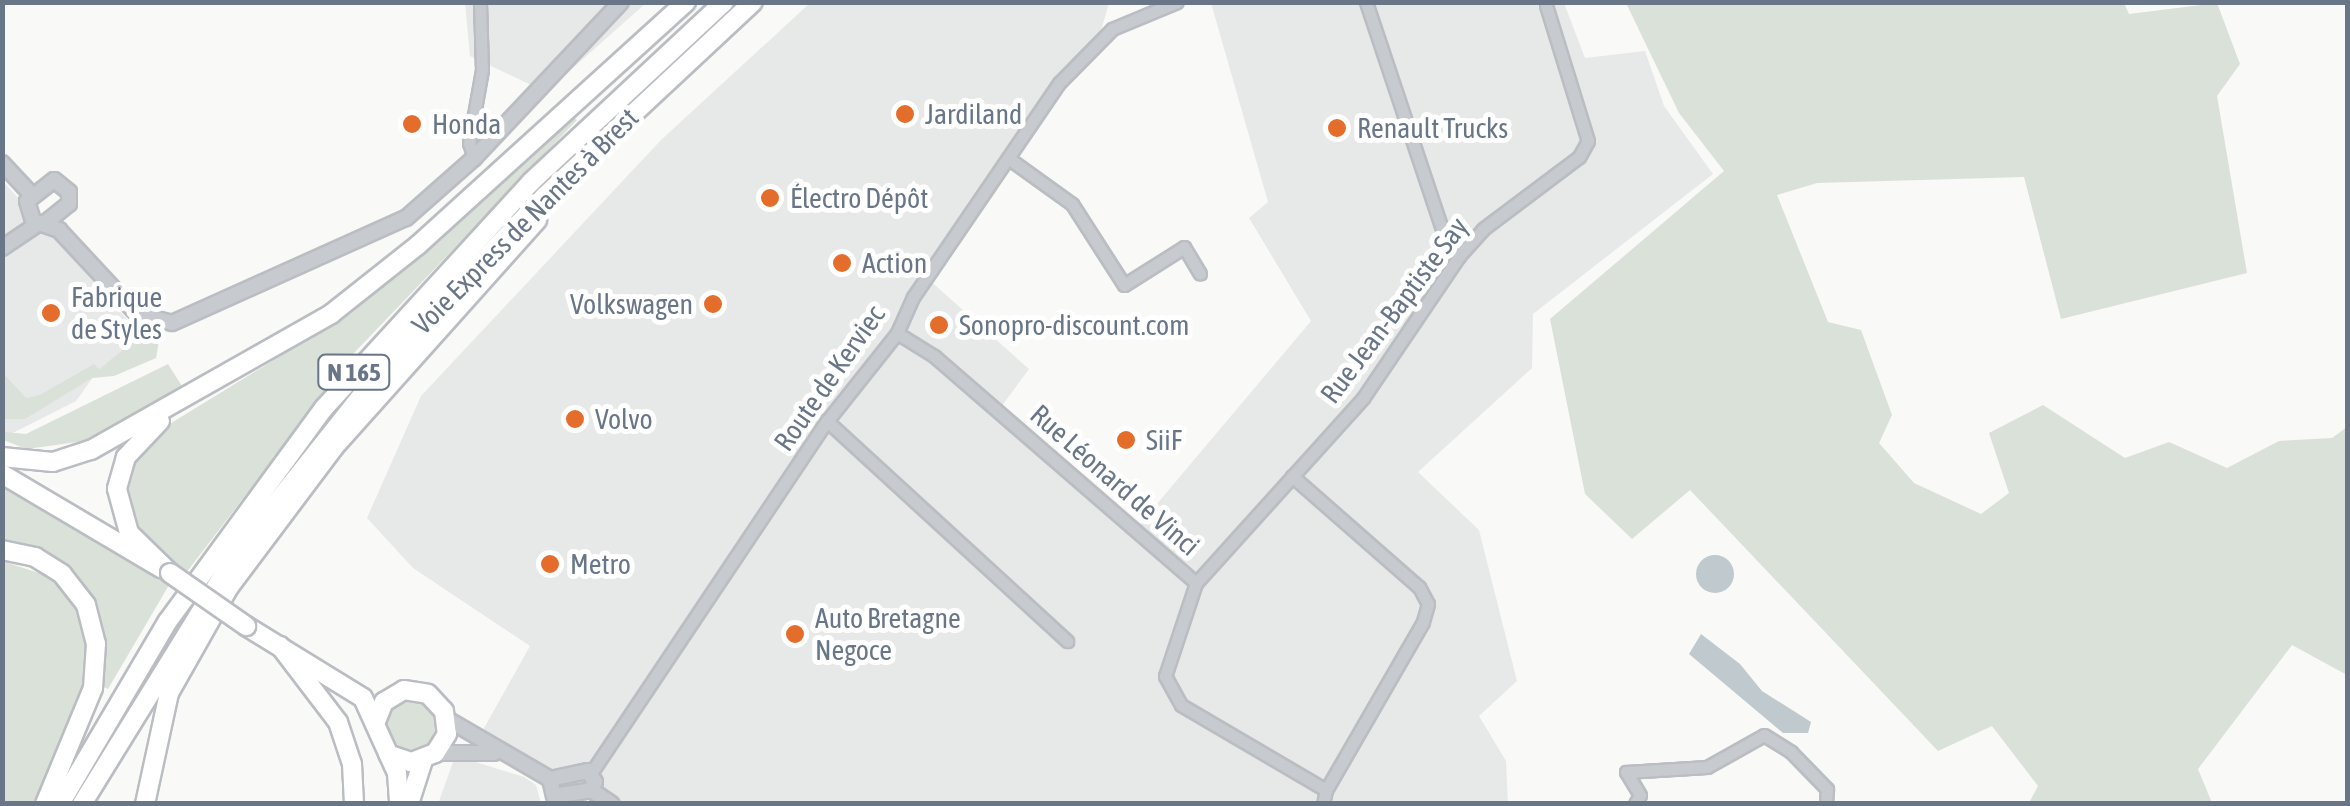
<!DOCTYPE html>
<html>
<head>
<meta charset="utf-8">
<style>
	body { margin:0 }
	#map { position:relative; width:2350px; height:806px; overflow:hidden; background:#f9f9f7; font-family:"Asap Condensed",sans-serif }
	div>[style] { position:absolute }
	.built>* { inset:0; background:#e7e8e8 }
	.green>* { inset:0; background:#dae1d8 }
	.round { border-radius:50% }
	.water>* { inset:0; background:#c0c9ce }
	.roads { filter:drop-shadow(2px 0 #babdc2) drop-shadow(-2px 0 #babdc2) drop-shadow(0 2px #babdc2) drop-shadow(0 -2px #babdc2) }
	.minor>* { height:11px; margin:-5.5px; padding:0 5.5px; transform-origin:5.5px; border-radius:5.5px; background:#c7cace }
	.tertiary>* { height:14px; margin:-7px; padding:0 7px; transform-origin:7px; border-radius:7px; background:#c7cace }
	.primary>* { height:18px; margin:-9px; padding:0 9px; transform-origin:9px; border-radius:9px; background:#fff }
	.trunk>* { height:18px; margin:-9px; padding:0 9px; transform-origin:9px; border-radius:9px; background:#fff }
	.bridges { filter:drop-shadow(2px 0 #babdc2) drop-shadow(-2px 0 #babdc2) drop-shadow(0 2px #babdc2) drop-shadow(0 -2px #babdc2) }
	.primary-bridge>* { height:18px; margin:-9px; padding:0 9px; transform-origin:9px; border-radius:9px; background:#fff }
	.dots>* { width:28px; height:28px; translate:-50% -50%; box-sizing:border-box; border:5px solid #fff; border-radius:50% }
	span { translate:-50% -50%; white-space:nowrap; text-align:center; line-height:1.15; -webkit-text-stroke:10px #fff; paint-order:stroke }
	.shield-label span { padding:2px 8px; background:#fff; border:2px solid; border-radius:8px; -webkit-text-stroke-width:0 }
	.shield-label { font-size:25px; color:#687688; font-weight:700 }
	.poi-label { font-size:28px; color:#687688 }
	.left { translate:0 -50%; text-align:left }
	.right { translate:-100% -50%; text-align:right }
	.street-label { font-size:28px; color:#687688 }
	.frame { position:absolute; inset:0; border:5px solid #687688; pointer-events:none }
</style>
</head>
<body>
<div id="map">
	<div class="built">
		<i style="clip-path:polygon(465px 3px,646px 3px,546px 92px,470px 56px)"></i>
		<i style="clip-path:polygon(810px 3px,1109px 3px,1098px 41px,927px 278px,1029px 369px,998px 411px,1135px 530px,1311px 321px,1249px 218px,1268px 202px,1211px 3px,1564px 3px,1585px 58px,1645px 51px,1664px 106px,1713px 174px,1533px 314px,1532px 368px,1418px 472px,1479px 530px,1517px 681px,1479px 716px,1506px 761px,1508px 803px,619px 803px,583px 782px,559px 785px,500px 754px,483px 730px,530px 646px,413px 568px,367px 518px,421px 396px,661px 140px)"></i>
		<i style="clip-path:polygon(2px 180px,141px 335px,99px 369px,76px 401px,3px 438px)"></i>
		<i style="clip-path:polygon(466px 759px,524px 777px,536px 785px,541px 803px,438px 804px,453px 762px)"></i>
	</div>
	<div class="green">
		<i style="clip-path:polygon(2124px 3px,2129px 14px,2217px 3px,2240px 64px,2217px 96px,2247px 273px,2061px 319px,2024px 177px,1817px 183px,1777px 195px,1828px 322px,1861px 330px,1892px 415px,1879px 443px,1914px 483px,1981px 514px,2009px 493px,1989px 433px,2043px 405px,2125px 458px,2169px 442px,2227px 468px,2279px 441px,2332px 438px,2347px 427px,2347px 675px,2292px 645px,2198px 769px,2212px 803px,2029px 803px,2038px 786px,1992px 726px,1938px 751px,1690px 490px,1632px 539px,1585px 494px,1550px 319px,1724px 171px,1679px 113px,1626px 3px)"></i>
		<i style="clip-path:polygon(570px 116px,577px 120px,354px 353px,186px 573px,148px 542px,132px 524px,126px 481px,150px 436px,352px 312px)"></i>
		<i style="clip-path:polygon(141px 335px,159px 341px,156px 358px,114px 376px,92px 378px,25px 419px,3px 419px,3px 373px,26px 398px,40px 395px,94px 364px,99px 369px)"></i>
		<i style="clip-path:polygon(168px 364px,182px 386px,84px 441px,27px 449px,3px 440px,3px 432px,26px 434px)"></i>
		<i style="clip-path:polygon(3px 483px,62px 520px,84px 526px,169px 585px,108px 689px,101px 686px,104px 645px,93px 599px,55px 556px,3px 542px)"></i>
		<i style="clip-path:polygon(2px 561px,54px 578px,71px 594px,86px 637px,87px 678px,36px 803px,3px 803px)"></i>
		<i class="round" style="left:386px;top:700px;width:52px;height:52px"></i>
	</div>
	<div class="water">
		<i class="round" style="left:1696px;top:555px;width:38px;height:38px"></i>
		<i style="clip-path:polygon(1701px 634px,1740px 664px,1762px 691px,1811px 722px,1808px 733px,1783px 733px,1689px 654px)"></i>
	</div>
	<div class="roads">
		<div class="minor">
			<i style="left:1366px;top:2px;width:246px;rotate:71.5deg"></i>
			<i style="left:1444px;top:235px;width:26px;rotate:54deg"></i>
			<i style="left:474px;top:158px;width:16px;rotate:-108deg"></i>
			<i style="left:469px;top:143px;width:74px;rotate:-79.9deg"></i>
			<i style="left:482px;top:70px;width:68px;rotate:-91.7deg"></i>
			<i style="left:1008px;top:158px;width:79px;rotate:35.7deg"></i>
			<i style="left:1072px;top:204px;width:96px;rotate:57.3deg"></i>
			<i style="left:1124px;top:285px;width:71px;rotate:-32.3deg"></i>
			<i style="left:1184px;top:247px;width:31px;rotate:59deg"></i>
			<i style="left:897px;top:333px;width:44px;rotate:31.9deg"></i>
			<i style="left:934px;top:356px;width:347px;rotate:40.9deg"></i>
			<i style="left:1196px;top:583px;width:98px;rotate:108.4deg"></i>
			<i style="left:1165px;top:676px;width:33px;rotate:61deg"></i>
			<i style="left:1181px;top:705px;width:168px;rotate:30.4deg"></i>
			<i style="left:1326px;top:790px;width:14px;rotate:102deg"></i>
			<i style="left:827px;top:421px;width:326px;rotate:42.5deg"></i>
			<i style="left:1292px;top:476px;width:169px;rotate:41.2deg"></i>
			<i style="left:1419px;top:587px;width:19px;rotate:62deg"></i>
			<i style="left:1428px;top:604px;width:19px;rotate:106deg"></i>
			<i style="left:1423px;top:622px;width:194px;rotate:120deg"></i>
			<i style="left:1196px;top:583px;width:249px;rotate:-47.9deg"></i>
			<i style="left:1363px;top:398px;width:171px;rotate:-55.9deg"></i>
			<i style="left:1459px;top:256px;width:36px;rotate:-48deg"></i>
			<i style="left:1483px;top:229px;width:120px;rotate:-36.9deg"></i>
			<i style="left:1579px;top:157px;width:18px;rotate:-61deg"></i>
			<i style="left:1588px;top:141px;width:142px;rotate:-107.2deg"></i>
			<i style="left:591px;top:773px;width:424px;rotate:-56.2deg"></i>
			<i style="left:827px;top:421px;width:112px;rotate:-51.5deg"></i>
			<i style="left:897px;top:333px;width:39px;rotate:-66deg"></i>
			<i style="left:913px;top:297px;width:259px;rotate:-55.7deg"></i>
			<i style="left:1059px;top:83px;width:76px;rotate:-45.5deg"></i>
			<i style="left:1112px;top:29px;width:70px;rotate:-22.6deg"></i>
			<i style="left:1635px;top:804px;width:10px;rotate:-61deg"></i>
			<i style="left:1640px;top:795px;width:27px;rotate:-121deg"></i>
			<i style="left:1626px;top:772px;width:81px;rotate:-3.5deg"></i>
			<i style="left:1707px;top:767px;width:65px;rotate:-29.3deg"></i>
			<i style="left:1764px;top:735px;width:32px;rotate:32deg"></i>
			<i style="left:1791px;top:752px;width:52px;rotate:45.8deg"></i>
			<i style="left:1827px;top:789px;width:14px;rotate:94deg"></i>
		</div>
		<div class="tertiary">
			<i style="left:2px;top:163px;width:42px;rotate:46.9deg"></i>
			<i style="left:44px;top:224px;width:32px;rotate:-39deg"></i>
			<i style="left:69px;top:204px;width:12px;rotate:-90deg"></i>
			<i style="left:69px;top:192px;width:19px;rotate:-141deg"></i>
			<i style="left:54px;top:180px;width:34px;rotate:142deg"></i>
			<i style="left:27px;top:201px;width:21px;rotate:73deg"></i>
			<i style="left:33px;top:221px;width:28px;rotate:19deg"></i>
			<i style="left:59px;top:230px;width:115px;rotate:47.1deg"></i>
			<i style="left:137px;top:314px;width:36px;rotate:14deg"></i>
			<i style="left:172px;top:323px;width:256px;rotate:-24.2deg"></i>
			<i style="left:406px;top:218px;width:91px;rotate:-41.4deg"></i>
			<i style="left:474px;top:158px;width:214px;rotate:-46.7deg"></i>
			<i style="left:2px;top:248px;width:45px;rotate:-34deg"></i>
			<i style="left:447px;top:719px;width:119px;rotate:30.2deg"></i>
			<i style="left:435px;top:753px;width:59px"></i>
			<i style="left:550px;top:779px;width:39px;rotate:-12deg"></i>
			<i style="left:588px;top:771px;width:13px;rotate:58deg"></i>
			<i style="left:595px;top:782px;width:9px;rotate:117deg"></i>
			<i style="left:550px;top:779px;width:17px;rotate:77deg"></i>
			<i style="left:554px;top:796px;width:37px;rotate:-9deg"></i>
			<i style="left:591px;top:790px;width:25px;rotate:34deg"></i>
		</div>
		<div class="primary">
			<i style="left:2px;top:474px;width:185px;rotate:30.6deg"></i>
			<i style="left:246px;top:626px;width:137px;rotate:31.6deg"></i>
			<i style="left:363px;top:698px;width:82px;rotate:65.6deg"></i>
			<i style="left:397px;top:773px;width:31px;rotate:86deg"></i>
			<i style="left:375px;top:724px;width:24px;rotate:-68deg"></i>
			<i style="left:384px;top:702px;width:23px;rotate:-31deg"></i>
			<i style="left:404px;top:690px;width:24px;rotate:9deg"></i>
			<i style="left:428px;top:694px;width:23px;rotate:47deg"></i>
			<i style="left:444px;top:711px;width:23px;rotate:83deg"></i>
			<i style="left:447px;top:734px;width:22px;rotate:122deg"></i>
			<i style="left:435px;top:753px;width:26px;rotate:159deg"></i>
			<i style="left:411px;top:762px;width:24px;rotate:-161deg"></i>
			<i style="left:409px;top:804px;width:46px;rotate:-72.3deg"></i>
		</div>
		<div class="trunk">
			<i style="left:160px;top:421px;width:50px;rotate:133.4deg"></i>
			<i style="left:126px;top:457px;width:33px;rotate:106deg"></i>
			<i style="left:117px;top:489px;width:46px;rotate:74.7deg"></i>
			<i style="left:129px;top:533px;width:57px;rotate:44.3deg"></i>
			<i style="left:2px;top:457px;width:51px;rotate:5.6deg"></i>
			<i style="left:53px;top:462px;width:40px;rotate:-18deg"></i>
			<i style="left:91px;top:450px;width:276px;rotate:-29.5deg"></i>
			<i style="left:331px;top:314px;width:111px;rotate:-38.4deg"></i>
			<i style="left:418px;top:245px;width:362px;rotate:-42.2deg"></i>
			<i style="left:2px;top:550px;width:34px;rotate:12deg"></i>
			<i style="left:35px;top:557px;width:32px;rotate:32deg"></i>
			<i style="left:62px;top:574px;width:39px;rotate:52deg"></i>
			<i style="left:86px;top:605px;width:40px;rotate:75.6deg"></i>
			<i style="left:96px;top:644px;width:44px;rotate:93.9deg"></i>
			<i style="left:93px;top:688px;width:126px;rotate:112.5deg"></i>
			<i style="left:280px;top:646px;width:96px;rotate:52.7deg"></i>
			<i style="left:338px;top:722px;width:44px;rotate:71.6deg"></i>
			<i style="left:352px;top:764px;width:40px;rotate:87.1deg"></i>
			<i style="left:60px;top:804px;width:212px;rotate:-59.5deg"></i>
			<i style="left:168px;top:621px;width:264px;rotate:-53.8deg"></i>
			<i style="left:324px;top:408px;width:306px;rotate:-47.5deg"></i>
			<i style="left:531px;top:182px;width:264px;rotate:-43deg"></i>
			<i style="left:82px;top:804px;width:297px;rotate:-58.3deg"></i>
			<i style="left:238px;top:551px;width:262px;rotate:-51.5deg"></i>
			<i style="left:401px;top:346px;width:208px;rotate:-46.2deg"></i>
			<i style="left:545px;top:196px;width:284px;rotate:-43deg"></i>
			<i style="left:145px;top:804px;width:114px;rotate:-77.8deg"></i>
			<i style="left:169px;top:693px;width:122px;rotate:-60.5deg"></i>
			<i style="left:229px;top:587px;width:175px;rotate:-53.1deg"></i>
			<i style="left:334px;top:447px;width:305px;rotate:-48.2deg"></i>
		</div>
	</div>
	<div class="bridges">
		<div class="primary-bridge">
			<i style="left:170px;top:573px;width:93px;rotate:34.9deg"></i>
		</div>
	</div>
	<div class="dots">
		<i style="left:905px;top:114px;background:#e56d2b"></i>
		<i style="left:412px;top:124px;background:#e56d2b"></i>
		<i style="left:1337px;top:128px;background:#e56d2b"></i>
		<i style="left:770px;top:198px;background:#e56d2b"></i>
		<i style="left:842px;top:263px;background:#e56d2b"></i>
		<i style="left:713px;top:304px;background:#e56d2b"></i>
		<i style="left:51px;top:313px;background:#e56d2b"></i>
		<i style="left:939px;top:325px;background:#e56d2b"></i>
		<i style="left:575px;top:419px;background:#e56d2b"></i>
		<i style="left:1126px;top:440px;background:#e56d2b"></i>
		<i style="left:550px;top:564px;background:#e56d2b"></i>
		<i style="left:795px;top:634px;background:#e56d2b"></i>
	</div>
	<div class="shield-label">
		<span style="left:354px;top:372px">N 165</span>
	</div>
	<div class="poi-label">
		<span class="left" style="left:925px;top:114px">Jardiland</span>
		<span class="left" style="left:432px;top:124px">Honda</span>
		<span class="left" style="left:1357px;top:128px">Renault Trucks</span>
		<span class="left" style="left:790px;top:198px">Électro Dépôt</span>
		<span class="left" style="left:862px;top:263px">Action</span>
		<span class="left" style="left:71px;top:313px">Fabrique<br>de Styles</span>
		<span class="right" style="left:693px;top:304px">Volkswagen</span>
		<span class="left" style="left:959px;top:325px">Sonopro-discount.com</span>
		<span class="left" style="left:595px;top:419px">Volvo</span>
		<span class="left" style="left:1146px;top:440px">SiiF</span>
		<span class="left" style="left:570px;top:564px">Metro</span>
		<span class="left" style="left:815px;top:634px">Auto Bretagne<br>Negoce</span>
	</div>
	<div class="street-label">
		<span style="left:525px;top:221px;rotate:-45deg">Voie Express de Nantes à Brest</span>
		<span style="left:1394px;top:310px;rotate:-53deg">Rue Jean-Baptiste Say</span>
		<span style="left:829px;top:378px;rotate:-55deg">Route de Kerviec</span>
		<span style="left:1115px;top:480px;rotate:41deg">Rue Léonard de Vinci</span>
	</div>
	<div class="frame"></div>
</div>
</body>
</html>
